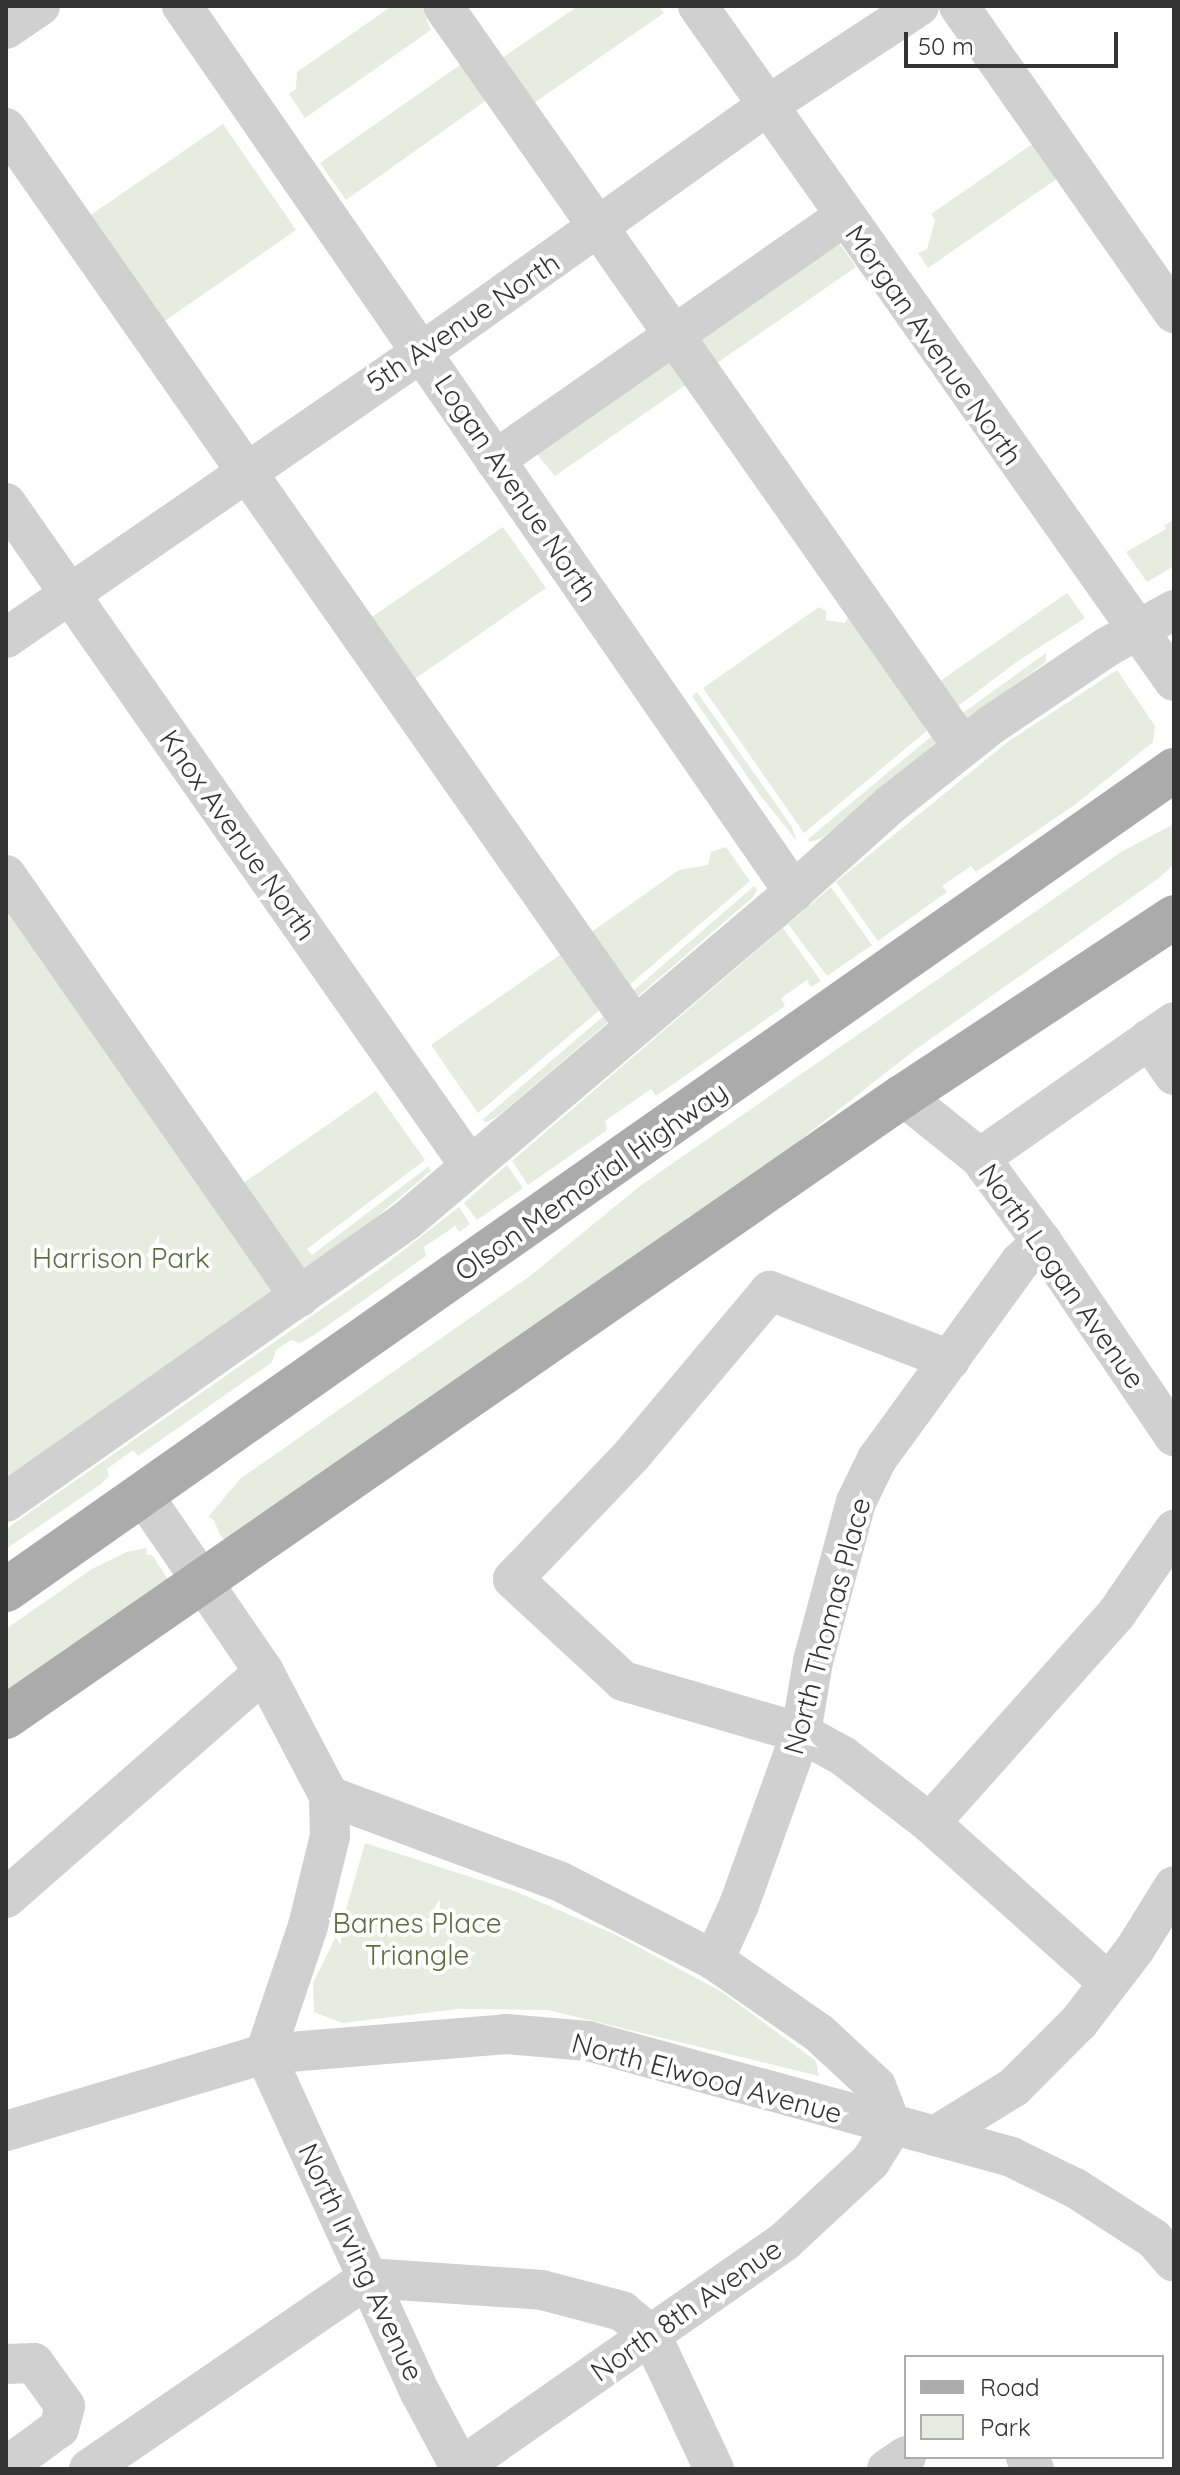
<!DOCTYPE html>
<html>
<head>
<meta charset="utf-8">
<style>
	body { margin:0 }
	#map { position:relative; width:1180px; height:2475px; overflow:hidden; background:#fff; font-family:Quicksand,sans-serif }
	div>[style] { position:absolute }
	.green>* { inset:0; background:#e6ecdf }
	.minor>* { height:40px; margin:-20px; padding:0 20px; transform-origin:20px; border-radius:20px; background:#d0d0d0 }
	.major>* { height:44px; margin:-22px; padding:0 22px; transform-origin:22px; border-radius:22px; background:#ababab }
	span { translate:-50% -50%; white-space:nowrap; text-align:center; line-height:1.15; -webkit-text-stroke:8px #fff; paint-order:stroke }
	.street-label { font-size:28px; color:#333 }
	.park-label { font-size:28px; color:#56703f }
	.frame { position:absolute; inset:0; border:8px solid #333; pointer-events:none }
	.legend { position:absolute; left:904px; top:2355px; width:260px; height:104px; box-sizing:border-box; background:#fff; border:2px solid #adadad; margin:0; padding:10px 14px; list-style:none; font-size:24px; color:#333 }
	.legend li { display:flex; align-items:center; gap:16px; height:40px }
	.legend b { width:40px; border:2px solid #adadad }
	.scale { position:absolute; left:904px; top:32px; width:214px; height:36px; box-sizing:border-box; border:4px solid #333; border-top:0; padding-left:10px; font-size:24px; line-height:28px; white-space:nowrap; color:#333; -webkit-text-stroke:6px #fff; paint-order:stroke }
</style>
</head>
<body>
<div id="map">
	<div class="green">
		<i style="clip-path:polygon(392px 6px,421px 6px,431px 30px,305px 118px,289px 94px,296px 89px,297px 72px)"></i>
		<i style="clip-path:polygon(578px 6px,659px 6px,664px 13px,525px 109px,492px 65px)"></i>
		<i style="clip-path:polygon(470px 58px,495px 94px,346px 200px,320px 163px)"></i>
		<i style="clip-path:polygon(223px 124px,296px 230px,156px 327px,82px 221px)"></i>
		<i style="clip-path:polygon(1044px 136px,1068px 171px,928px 268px,918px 253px,927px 249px,935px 220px,931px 214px)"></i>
		<i style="clip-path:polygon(834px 236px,856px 267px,707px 370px,690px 333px)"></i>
		<i style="clip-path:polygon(666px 349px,694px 379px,555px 476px,537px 454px)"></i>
		<i style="clip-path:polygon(1174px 519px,1174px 566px,1147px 582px,1126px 552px,1166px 529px,1164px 526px)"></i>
		<i style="clip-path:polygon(503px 527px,546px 588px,406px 685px,363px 623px)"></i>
		<i style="clip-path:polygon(1067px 593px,1085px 618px,1015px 663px,949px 713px,930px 688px)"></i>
		<i style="clip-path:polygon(819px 607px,826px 611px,826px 620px,845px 623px,848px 617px,935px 724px,804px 833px,703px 688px)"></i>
		<i style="clip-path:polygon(1046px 653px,1046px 662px,966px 720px,953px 720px)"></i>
		<i style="clip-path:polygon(1117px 670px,1155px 726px,1153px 742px,1073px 806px,976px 872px,971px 866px,942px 886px,947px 892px,878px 941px,836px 882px,1009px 741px)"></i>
		<i style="clip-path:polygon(697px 692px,792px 827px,797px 841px,760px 795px,692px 696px)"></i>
		<i style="clip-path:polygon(940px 729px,939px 740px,822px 838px,810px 842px,808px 839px)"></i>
		<i style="clip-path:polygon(1174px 824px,1174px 864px,1159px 878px,912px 1052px,776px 1159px,225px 1541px,219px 1533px,214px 1520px,208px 1517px,240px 1479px,530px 1276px,640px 1186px,1121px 852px)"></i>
		<i style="clip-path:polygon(726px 847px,750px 881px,620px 993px,583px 938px,679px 870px,708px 865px,711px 852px)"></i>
		<i style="clip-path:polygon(754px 886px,757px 890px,752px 898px,636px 998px,625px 998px)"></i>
		<i style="clip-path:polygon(831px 887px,872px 945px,827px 976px,788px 924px)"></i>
		<i style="clip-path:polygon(6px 893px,219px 1200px,376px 1091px,425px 1160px,307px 1249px,312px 1255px,429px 1166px,431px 1171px,368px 1224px,6px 1478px)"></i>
		<i style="clip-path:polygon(783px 928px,821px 981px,811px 987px,807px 980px,781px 998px,785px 1006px,656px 1096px,651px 1089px,605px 1121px,607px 1130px,528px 1185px,512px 1161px)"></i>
		<i style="clip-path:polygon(570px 948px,608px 1003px,478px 1113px,431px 1045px)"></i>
		<i style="clip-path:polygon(613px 1008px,613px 1018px,498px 1116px,487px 1122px,482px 1120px)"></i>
		<i style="clip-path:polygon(507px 1165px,523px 1188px,477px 1220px,464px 1203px)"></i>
		<i style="clip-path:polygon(459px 1207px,470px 1224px,459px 1232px,455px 1226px,424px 1247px,426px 1256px,317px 1333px,300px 1343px,291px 1340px,276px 1350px,272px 1362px,138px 1456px,133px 1450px,107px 1469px,109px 1476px,101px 1484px,6px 1549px,6px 1529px,382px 1267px)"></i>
		<i style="clip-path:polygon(146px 1548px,147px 1555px,152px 1555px,169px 1581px,6px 1692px,6px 1629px,92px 1569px,127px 1552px)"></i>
		<i style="clip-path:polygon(365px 1843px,517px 1892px,614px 1934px,722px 1992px,816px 2061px,819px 2076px,548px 2010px,458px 2009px,342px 2023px,314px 2012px,313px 1983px,342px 1924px)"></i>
	</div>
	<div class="minor">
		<i style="left:182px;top:6px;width:1077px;rotate:55.37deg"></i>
		<i style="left:443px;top:6px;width:905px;rotate:54.94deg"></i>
		<i style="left:698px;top:6px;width:826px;rotate:54.81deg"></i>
		<i style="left:959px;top:6px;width:375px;rotate:55deg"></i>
		<i style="left:6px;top:29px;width:41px;rotate:-34.1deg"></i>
		<i style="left:6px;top:128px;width:1097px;rotate:55.02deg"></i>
		<i style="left:495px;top:460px;width:424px;rotate:-34.9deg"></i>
		<i style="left:6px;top:503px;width:809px;rotate:55.01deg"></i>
		<i style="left:6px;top:638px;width:505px;rotate:-34.51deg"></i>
		<i style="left:422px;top:352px;width:424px;rotate:-35.5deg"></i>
		<i style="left:767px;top:106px;width:182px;rotate:-33.3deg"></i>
		<i style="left:6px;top:875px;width:514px;rotate:55.14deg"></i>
		<i style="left:1149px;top:1039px;width:44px;rotate:55.2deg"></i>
		<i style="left:903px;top:1096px;width:99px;rotate:38.8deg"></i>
		<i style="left:980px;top:1158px;width:104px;rotate:53.6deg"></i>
		<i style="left:1042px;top:1242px;width:235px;rotate:55.8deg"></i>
		<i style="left:980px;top:1158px;width:237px;rotate:-35deg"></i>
		<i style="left:950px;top:1360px;width:193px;rotate:-159deg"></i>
		<i style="left:770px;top:1291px;width:214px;rotate:130.1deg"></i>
		<i style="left:632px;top:1455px;width:172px;rotate:133.8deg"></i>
		<i style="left:513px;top:1579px;width:150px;rotate:42.8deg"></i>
		<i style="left:623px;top:1681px;width:185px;rotate:16.3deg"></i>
		<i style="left:801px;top:1733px;width:48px;rotate:28.7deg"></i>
		<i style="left:843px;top:1756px;width:110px;rotate:37.6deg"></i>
		<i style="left:930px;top:1823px;width:240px;rotate:41.8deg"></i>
		<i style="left:143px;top:1495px;width:214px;rotate:55.6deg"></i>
		<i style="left:264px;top:1672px;width:140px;rotate:62.3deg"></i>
		<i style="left:329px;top:1796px;width:40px;rotate:88.6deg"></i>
		<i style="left:330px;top:1836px;width:93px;rotate:103.7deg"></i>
		<i style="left:308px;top:1926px;width:135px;rotate:108.6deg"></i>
		<i style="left:6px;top:1502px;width:489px;rotate:-35.1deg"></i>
		<i style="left:406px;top:1221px;width:481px;rotate:-40.3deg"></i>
		<i style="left:773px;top:910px;width:157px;rotate:-41.9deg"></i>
		<i style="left:890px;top:805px;width:129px;rotate:-38.4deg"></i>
		<i style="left:991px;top:725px;width:140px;rotate:-33.9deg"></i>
		<i style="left:1107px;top:647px;width:77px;rotate:-28.9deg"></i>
		<i style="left:329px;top:1796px;width:245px;rotate:20.3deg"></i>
		<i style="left:559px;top:1881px;width:174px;rotate:27deg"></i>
		<i style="left:714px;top:1960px;width:128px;rotate:34.8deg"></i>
		<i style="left:819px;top:2033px;width:78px;rotate:42.9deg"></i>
		<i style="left:876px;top:2086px;width:44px;rotate:68.7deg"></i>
		<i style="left:892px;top:2127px;width:40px;rotate:122deg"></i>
		<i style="left:871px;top:2161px;width:117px;rotate:137.1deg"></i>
		<i style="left:785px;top:2241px;width:399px;rotate:145.1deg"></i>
		<i style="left:930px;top:1823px;width:281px;rotate:-48.3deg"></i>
		<i style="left:1117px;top:1613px;width:101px;rotate:-55.5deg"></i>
		<i style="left:6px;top:1898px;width:343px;rotate:-41.2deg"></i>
		<i style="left:714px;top:1960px;width:60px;rotate:-65.6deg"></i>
		<i style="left:739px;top:1905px;width:183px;rotate:-70.2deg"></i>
		<i style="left:801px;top:1733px;width:73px;rotate:-80.5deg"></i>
		<i style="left:813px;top:1661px;width:165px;rotate:-74.9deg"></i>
		<i style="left:856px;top:1502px;width:48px;rotate:-64deg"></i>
		<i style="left:877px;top:1459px;width:243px;rotate:-54deg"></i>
		<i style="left:1020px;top:1262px;width:30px;rotate:-42deg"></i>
		<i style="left:265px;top:2054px;width:374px;rotate:65.4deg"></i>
		<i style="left:421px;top:2394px;width:85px;rotate:61.9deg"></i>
		<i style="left:6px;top:2131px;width:270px;rotate:-16.6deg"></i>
		<i style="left:265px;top:2054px;width:242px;rotate:-4.7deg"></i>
		<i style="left:506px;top:2034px;width:82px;rotate:4.9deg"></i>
		<i style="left:588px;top:2041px;width:439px;rotate:15.3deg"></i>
		<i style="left:1011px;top:2157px;width:71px;rotate:25.8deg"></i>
		<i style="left:1075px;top:2188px;width:94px;rotate:32.8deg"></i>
		<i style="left:1154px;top:2239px;width:30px;rotate:49deg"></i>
		<i style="left:935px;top:2136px;width:93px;rotate:-31.8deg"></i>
		<i style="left:1014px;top:2087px;width:92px;rotate:-45deg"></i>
		<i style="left:1079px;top:2022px;width:92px;rotate:-52.5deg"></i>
		<i style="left:1135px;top:1949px;width:74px;rotate:-58.2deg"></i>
		<i style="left:6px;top:2364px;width:28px;rotate:-2deg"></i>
		<i style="left:34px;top:2363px;width:53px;rotate:54.2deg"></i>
		<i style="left:65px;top:2406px;width:23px;rotate:105deg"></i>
		<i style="left:59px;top:2428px;width:66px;rotate:143.7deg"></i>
		<i style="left:1026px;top:2457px;width:14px;rotate:56deg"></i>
		<i style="left:89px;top:2469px;width:338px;rotate:-34.4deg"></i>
		<i style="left:368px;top:2278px;width:174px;rotate:3.9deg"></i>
		<i style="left:542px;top:2290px;width:83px;rotate:14.7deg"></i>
		<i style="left:622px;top:2311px;width:38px;rotate:40deg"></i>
		<i style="left:651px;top:2335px;width:148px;rotate:64.8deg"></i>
		<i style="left:887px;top:2469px;width:23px;rotate:-34deg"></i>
	</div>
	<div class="major">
		<i style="left:6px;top:1590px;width:1427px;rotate:-35.07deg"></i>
		<i style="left:6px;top:1717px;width:1091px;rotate:-34.7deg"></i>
		<i style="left:903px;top:1096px;width:325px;rotate:-33.4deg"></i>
	</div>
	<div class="street-label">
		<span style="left:463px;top:322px;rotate:-34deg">5th Avenue North</span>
		<span style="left:934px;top:345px;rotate:55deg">Morgan Avenue North</span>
		<span style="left:516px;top:488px;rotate:56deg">Logan Avenue North</span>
		<span style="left:238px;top:835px;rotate:55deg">Knox Avenue North</span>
		<span style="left:591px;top:1181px;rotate:-35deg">Olson Memorial Highway</span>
		<span style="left:1062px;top:1276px;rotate:55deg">North Logan Avenue</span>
		<span style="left:827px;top:1626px;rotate:-75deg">North Thomas Place</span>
		<span style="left:707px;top:2078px;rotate:15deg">North Elwood Avenue</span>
		<span style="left:361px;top:2262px;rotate:65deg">North Irving Avenue</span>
		<span style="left:686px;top:2310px;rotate:-35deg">North 8th Avenue</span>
	</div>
	<div class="park-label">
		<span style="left:121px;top:1258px">Harrison Park</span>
		<span style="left:417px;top:1939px">Barnes Place<br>Triangle</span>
	</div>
	<div class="frame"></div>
	<ul class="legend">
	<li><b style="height:10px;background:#ababab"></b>Road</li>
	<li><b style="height:22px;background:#e6ecdf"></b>Park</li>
	</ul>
	<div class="scale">50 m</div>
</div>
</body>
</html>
